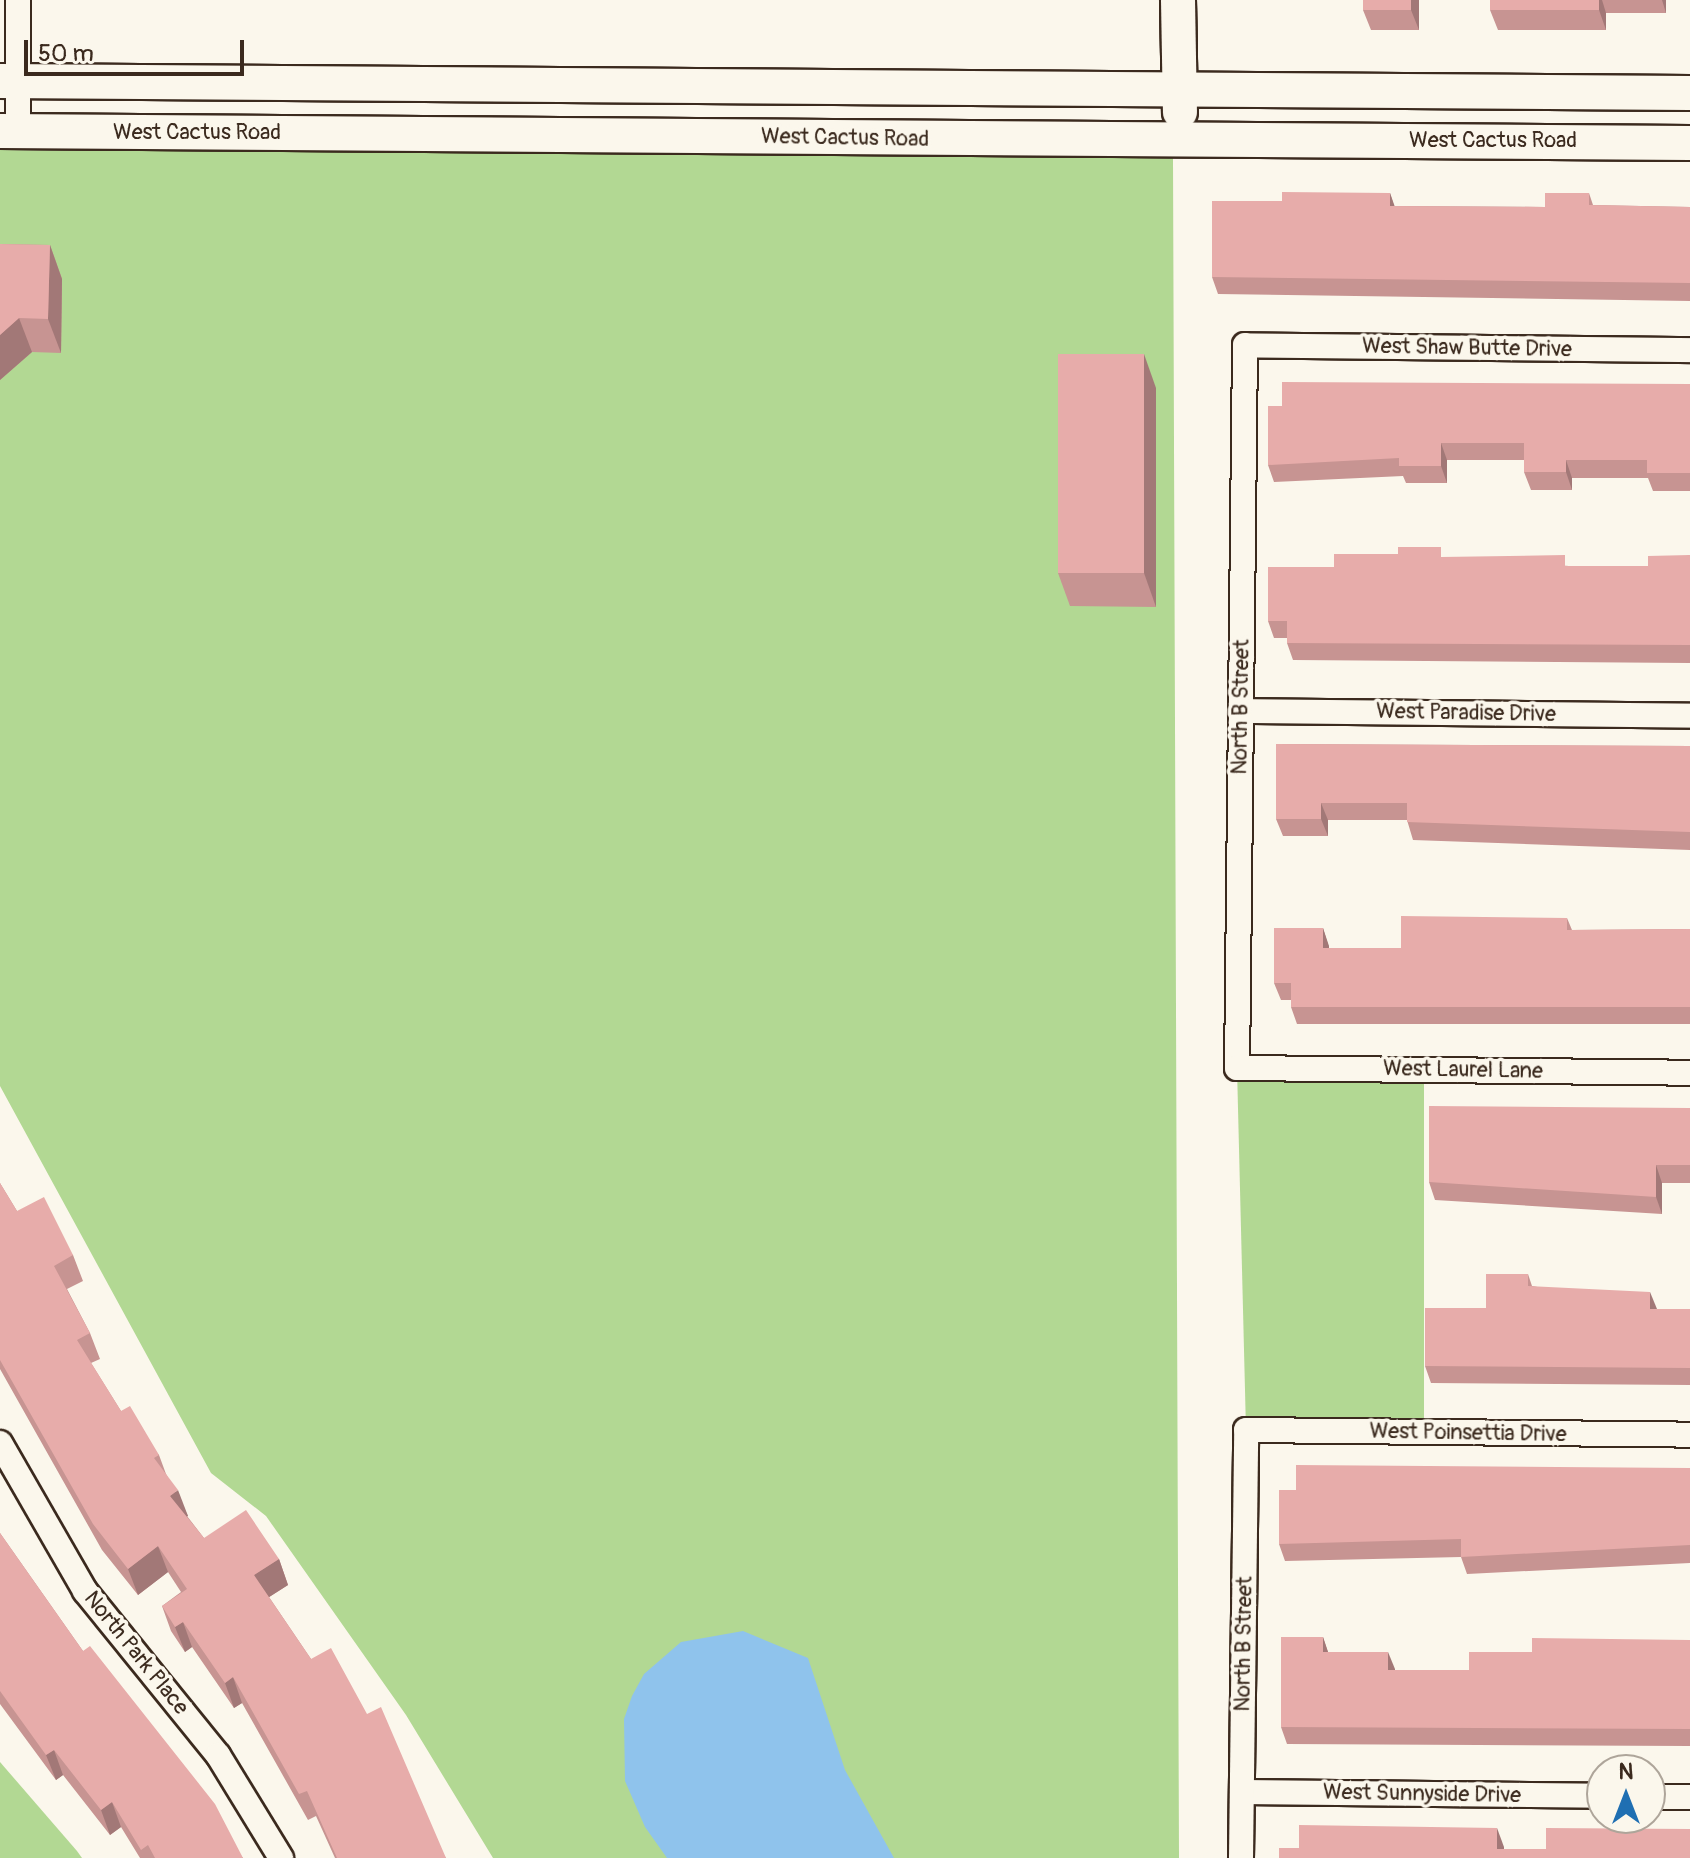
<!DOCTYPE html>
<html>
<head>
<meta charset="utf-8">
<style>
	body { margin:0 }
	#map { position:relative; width:1690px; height:1858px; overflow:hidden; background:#fbf7ec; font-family:Pangolin,sans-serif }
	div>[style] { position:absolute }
	.green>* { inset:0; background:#b2d893 }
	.water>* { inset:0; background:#8fc3ec }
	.roads { filter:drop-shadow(2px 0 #3b2a1e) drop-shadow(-2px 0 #3b2a1e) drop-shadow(0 2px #3b2a1e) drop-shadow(0 -2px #3b2a1e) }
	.street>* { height:24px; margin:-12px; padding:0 12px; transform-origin:12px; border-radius:12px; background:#fbf7ec }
	.secondary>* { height:34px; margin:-17px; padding:0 17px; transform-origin:17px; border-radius:17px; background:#fbf7ec }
	.wall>* { inset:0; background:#c79492 }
	.shaded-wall>* { inset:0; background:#a27877 }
	.building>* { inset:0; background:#e7acaa }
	span { translate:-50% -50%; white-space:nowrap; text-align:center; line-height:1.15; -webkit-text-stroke:7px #fbf7ec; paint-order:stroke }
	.street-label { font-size:22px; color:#3b2a1e }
	.north { position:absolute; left:1586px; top:1754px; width:80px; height:80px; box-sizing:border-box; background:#fbf7ec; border:2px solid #aea59a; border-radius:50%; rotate:0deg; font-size:22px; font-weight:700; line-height:32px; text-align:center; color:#3b2a1e }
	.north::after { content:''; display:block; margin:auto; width:28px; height:36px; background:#1f6fb2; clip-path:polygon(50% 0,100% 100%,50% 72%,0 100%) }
	.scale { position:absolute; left:24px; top:40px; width:220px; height:36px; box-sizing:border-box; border:4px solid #3b2a1e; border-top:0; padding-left:10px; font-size:24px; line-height:28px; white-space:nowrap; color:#3b2a1e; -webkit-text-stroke:6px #fbf7ec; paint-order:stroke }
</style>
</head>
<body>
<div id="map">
	<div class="green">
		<i style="clip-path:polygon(0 150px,1173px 157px,1179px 1858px,493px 1858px,406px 1715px,266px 1516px,211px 1473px,0 1086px)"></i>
		<i style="clip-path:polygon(1237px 1068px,1424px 1070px,1424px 1432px,1246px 1430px)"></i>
		<i style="clip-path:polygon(0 1762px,77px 1851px,82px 1858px,0 1858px)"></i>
	</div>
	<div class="water">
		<i style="clip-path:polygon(743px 1631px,808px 1658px,845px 1770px,894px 1858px,667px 1858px,645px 1827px,625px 1781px,624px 1719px,632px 1696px,644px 1674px,681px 1642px)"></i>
	</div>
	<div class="roads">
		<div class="street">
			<i style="left:18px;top:0;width:131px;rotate:90deg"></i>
			<i style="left:1690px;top:350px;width:445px;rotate:-179.4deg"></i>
			<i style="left:1245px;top:345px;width:723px;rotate:90.63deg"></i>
			<i style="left:1237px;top:1068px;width:453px;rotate:0.6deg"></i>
			<i style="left:1241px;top:711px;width:449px;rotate:0.6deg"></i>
			<i style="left:0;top:1443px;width:171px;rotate:60.1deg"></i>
			<i style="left:85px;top:1591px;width:211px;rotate:51deg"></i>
			<i style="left:218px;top:1755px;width:121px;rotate:58.5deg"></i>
			<i style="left:1242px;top:1792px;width:360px;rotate:0.6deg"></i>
			<i style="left:1650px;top:1797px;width:40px"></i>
			<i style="left:1241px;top:1858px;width:428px;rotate:-89.3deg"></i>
			<i style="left:1246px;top:1430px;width:444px;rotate:0.6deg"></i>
		</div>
		<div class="secondary">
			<i style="left:1178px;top:0;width:112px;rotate:89deg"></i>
			<i style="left:0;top:81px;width:1690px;rotate:0.41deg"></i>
			<i style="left:0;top:131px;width:1690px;rotate:0.41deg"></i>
		</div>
	</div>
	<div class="wall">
		<i style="clip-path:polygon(1419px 0,1419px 30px,1371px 30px,1363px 10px)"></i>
		<i style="clip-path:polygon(1490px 0,1666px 0,1666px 13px,1606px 13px,1606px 30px,1498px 30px,1490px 10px)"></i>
		<i style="clip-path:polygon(1390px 193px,1394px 206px,1545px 207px,1589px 193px,1593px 205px,1690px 207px,1690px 301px,1218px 294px,1212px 277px,1282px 201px)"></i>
		<i style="clip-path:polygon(0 244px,50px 245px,62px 279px,61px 353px,32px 352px,0 380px)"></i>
		<i style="clip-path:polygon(1690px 384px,1690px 491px,1653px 491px,1648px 478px,1572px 478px,1572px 490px,1531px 490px,1524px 472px,1524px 460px,1447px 460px,1447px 483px,1406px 483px,1403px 476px,1274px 482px,1268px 465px,1282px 406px)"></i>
		<i style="clip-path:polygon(1156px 388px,1156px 607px,1070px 606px,1058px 573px)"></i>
		<i style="clip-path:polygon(1690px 555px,1690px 663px,1293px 660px,1287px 643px,1287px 638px,1274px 638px,1268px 621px,1334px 567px,1445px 557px,1569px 566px,1648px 566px)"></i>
		<i style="clip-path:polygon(1276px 744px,1690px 746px,1690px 850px,1413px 840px,1407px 820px,1328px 820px,1328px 836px,1283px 836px,1276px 819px)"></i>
		<i style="clip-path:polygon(1567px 918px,1572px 930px,1690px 929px,1690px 1024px,1297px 1024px,1291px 1007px,1291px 1000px,1281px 1000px,1274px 983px,1323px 928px,1329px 948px,1401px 948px)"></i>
		<i style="clip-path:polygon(1690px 1108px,1690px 1183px,1662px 1183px,1662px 1214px,1435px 1200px,1429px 1182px)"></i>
		<i style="clip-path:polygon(0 1183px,17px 1211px,73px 1255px,83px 1281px,67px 1289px,90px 1333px,100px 1359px,91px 1363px,121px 1411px,159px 1455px,166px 1474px,188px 1516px,187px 1516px,204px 1538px,279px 1559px,288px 1585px,269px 1597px,446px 1858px,335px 1858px,316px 1816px,308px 1820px,242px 1703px,234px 1708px,192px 1647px,185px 1652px,171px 1631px,162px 1606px,181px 1592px,168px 1572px,138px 1595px,102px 1550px,0 1369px)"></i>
		<i style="clip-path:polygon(1528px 1274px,1532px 1286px,1657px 1309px,1690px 1309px,1690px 1385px,1431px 1383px,1425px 1366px)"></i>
		<i style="clip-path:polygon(1690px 1468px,1690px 1563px,1467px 1574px,1461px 1557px,1285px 1561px,1279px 1544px,1296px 1490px)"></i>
		<i style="clip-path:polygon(0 1533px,83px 1651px,243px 1858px,140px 1858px,121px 1827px,110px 1835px,63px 1775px,56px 1780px,0 1704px)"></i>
		<i style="clip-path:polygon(1323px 1637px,1328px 1652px,1395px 1670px,1469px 1670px,1532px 1652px,1690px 1640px,1690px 1746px,1287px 1744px,1281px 1727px)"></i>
	</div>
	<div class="shaded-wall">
		<i style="clip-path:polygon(1411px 0,1419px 0,1419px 30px,1411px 10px)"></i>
		<i style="clip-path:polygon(1599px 0,1602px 0,1606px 13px,1606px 30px,1599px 10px)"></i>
		<i style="clip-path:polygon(1662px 0,1666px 0,1666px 13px)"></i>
		<i style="clip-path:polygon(1390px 193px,1396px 210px,1390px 206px)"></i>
		<i style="clip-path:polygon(50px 245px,62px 279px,61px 353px,48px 319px)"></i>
		<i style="clip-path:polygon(19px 318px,32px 352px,0 380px,0 335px)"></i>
		<i style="clip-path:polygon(1144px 354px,1156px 388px,1156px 607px,1144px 573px)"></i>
		<i style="clip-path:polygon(1441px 443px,1447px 460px,1447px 483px,1441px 466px)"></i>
		<i style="clip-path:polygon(1566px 460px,1572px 478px,1572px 490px,1566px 472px)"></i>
		<i style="clip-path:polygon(1321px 803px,1328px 820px,1328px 836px,1321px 819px)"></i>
		<i style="clip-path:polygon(1323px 928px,1329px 946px,1329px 965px,1323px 948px)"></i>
		<i style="clip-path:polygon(1656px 1165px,1662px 1183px,1662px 1214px,1656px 1197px)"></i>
		<i style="clip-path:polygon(1650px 1292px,1657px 1309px,1650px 1309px)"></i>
		<i style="clip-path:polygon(178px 1490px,188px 1516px,180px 1521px,170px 1496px)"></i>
		<i style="clip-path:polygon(158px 1546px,168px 1572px,138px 1595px,128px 1569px)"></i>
		<i style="clip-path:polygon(279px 1559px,288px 1585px,263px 1601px,254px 1575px)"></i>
		<i style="clip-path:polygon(183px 1622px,192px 1647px,185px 1652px,175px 1627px)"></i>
		<i style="clip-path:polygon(1323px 1637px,1329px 1655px,1323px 1652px)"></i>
		<i style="clip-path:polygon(1388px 1652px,1395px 1669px,1395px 1687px,1388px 1670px)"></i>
		<i style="clip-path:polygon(233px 1677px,242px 1703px,234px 1708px,225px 1683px)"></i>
		<i style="clip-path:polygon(54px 1750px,63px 1775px,56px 1780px,46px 1755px)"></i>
		<i style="clip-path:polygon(112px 1802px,121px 1827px,110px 1835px,101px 1810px)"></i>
		<i style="clip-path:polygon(1497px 1828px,1504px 1847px,1504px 1858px,1497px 1849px)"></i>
	</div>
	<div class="building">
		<i style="clip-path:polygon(1363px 0,1411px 0,1411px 10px,1363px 10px)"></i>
		<i style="clip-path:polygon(1490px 0,1599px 0,1599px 10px,1490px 10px)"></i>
		<i style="clip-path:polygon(1282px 192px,1390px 193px,1390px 206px,1545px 207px,1545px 193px,1589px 193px,1589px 205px,1690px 207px,1690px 283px,1212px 277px,1212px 201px,1282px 201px)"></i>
		<i style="clip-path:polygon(0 244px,50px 245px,48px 319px,19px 318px,0 335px)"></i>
		<i style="clip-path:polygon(1058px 354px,1144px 354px,1144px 573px,1058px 573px)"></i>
		<i style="clip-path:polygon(1282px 382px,1690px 384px,1690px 473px,1647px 473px,1647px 460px,1566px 460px,1566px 472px,1524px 472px,1524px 443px,1441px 443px,1441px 466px,1399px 466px,1399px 458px,1268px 465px,1268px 406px,1282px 406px)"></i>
		<i style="clip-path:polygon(1398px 547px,1441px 547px,1441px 557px,1565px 555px,1565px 566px,1648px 566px,1648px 556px,1690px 555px,1690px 645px,1287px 643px,1287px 621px,1268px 621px,1268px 567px,1334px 567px,1334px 554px,1398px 554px)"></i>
		<i style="clip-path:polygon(1276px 744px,1690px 746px,1690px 832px,1407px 822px,1407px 803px,1321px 803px,1321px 819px,1276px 819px)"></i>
		<i style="clip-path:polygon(1401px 916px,1567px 918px,1567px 930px,1690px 929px,1690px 1007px,1291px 1007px,1291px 983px,1274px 983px,1274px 928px,1323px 928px,1323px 948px,1401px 948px)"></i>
		<i style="clip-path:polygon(1429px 1106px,1690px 1108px,1690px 1165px,1656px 1165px,1656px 1197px,1429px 1182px)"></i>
		<i style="clip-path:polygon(0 1183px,17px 1211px,44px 1197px,73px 1255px,54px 1266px,90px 1333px,77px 1340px,121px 1411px,130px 1406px,159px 1455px,154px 1458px,178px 1490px,170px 1496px,204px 1538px,246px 1510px,279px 1559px,254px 1575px,311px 1659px,331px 1648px,367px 1714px,381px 1707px,446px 1858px,337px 1858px,307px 1791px,299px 1794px,233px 1677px,225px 1683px,183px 1622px,175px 1627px,162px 1606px,187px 1589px,158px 1546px,128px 1569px,93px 1524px,0 1360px)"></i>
		<i style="clip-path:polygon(1486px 1274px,1528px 1274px,1528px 1286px,1650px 1292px,1650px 1309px,1690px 1309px,1690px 1368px,1425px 1366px,1425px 1308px,1486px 1308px)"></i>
		<i style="clip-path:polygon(1296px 1465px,1690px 1468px,1690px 1545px,1461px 1557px,1461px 1539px,1279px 1544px,1279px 1490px,1296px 1490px)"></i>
		<i style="clip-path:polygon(0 1533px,83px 1651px,90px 1646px,215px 1804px,243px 1858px,155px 1858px,148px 1845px,141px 1850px,112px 1802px,101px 1810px,54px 1750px,46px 1755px,0 1691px)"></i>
		<i style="clip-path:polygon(1281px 1637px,1323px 1637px,1323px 1652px,1388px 1652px,1388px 1670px,1469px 1670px,1469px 1652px,1532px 1652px,1532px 1638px,1690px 1640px,1690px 1729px,1281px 1727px)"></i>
		<i style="clip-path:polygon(1299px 1825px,1497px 1828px,1497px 1849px,1546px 1849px,1546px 1828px,1690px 1829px,1690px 1858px,1279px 1858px,1279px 1848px,1299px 1848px)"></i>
	</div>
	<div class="street-label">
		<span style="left:197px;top:133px">West Cactus Road</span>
		<span style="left:845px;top:138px;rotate:1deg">West Cactus Road</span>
		<span style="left:1493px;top:141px">West Cactus Road</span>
		<span style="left:1467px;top:348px;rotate:1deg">West Shaw Butte Drive</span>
		<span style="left:1241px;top:707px;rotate:-89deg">North B Street</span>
		<span style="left:1466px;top:713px;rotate:1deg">West Paradise Drive</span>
		<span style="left:1463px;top:1070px;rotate:1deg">West Laurel Lane</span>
		<span style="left:1468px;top:1433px;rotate:1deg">West Poinsettia Drive</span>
		<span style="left:1244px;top:1644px;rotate:-89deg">North B Street</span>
		<span style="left:136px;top:1653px;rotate:51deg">North Park Place</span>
		<span style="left:1422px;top:1794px;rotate:1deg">West Sunnyside Drive</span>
	</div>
	<div class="north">N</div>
	<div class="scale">50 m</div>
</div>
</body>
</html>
